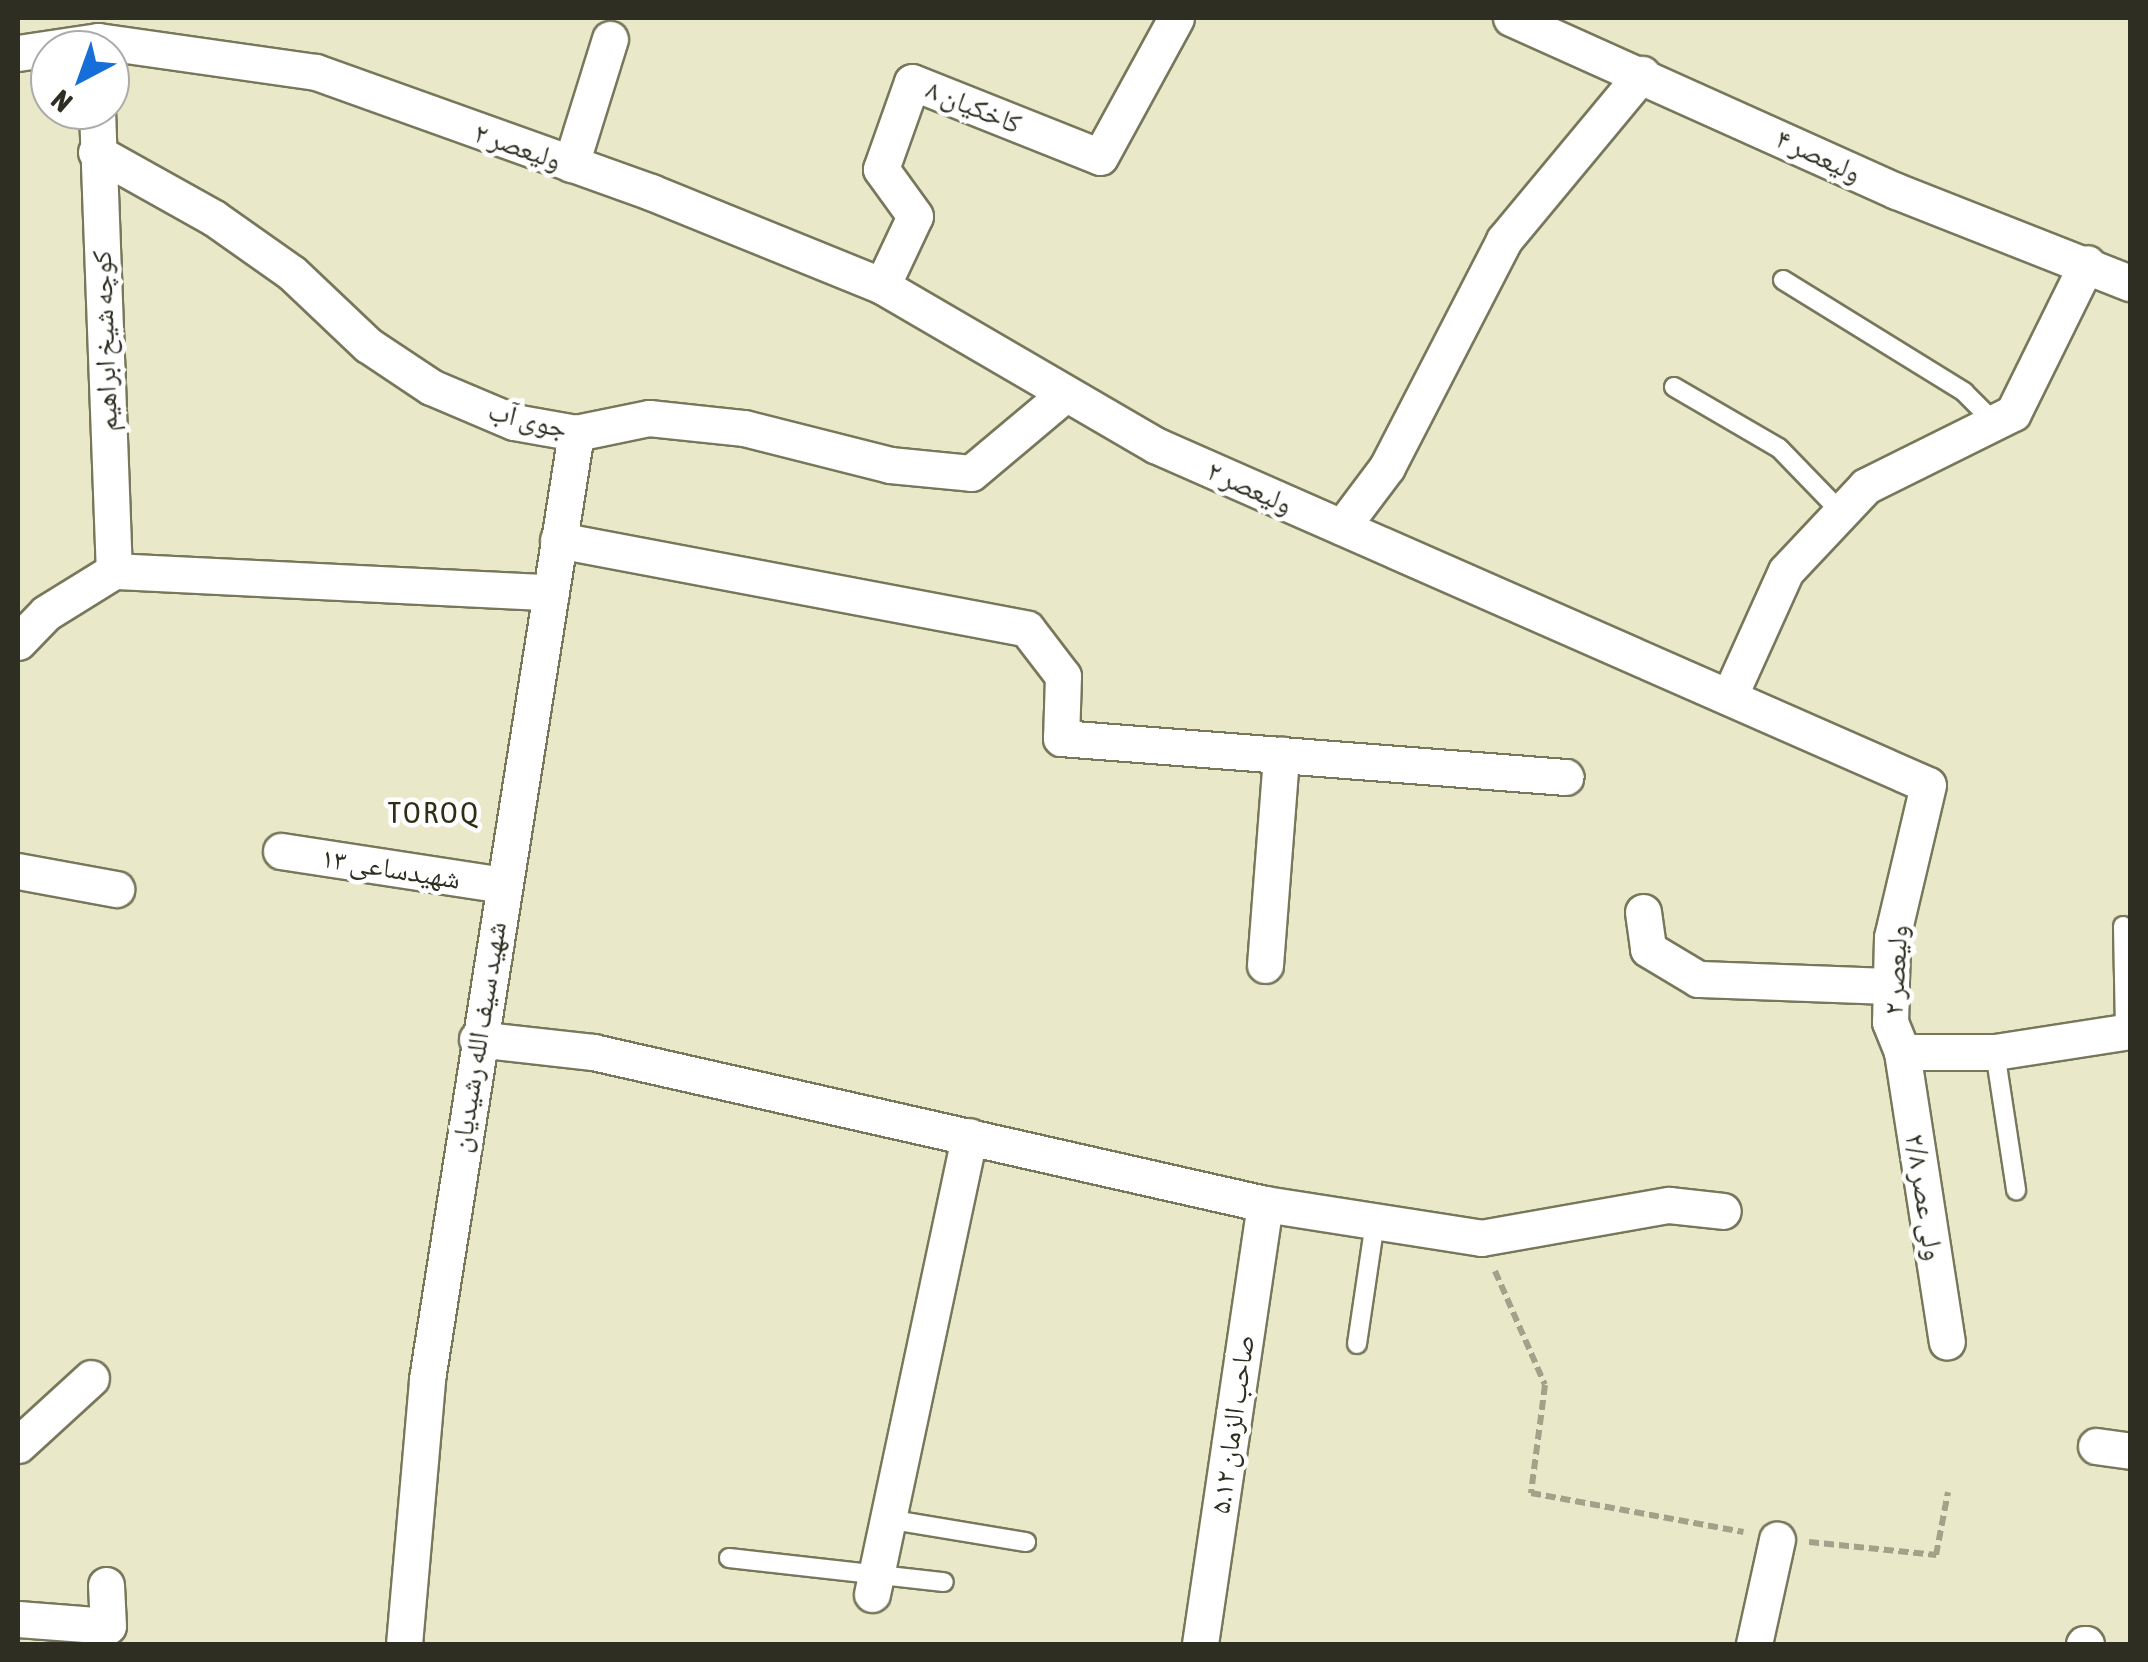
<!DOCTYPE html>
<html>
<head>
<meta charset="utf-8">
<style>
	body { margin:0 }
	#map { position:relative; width:2148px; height:1662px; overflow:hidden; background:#e9e9ca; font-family:"Asap Condensed","Noto Naskh Arabic",sans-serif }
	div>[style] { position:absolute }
	.path>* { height:6px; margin-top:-3px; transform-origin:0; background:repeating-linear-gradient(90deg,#a2a28a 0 10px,transparent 0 15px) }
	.roads { filter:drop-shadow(2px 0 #78775b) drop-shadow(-2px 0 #78775b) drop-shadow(0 2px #78775b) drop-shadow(0 -2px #78775b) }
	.service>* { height:18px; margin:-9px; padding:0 9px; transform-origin:9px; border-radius:9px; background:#fff }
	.minor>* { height:35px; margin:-17.5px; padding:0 17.5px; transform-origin:17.5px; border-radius:17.5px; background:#fff }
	span { translate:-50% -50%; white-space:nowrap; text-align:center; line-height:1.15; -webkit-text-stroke:9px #fff; paint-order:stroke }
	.street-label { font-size:28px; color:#2e2e22 }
	.neighbourhood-label { font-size:30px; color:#302f16; letter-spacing:2.5px }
	.frame { position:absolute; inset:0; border:20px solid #2e2e22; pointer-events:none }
	.north { position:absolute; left:30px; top:30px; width:100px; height:100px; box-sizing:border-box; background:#fff; border:2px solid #ababa7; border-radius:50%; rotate:221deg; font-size:28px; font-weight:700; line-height:40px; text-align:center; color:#2e2e22 }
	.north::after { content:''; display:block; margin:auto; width:35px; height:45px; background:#166ed8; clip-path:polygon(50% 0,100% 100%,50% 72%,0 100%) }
</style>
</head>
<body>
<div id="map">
	<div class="path">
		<i style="left:1495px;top:1271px;width:124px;rotate:66.3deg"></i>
		<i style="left:1545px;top:1385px;width:109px;rotate:97.4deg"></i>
		<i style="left:1531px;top:1493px;width:216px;rotate:10.4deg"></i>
		<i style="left:1809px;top:1542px;width:128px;rotate:5.8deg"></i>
		<i style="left:1936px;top:1555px;width:64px;rotate:-79.2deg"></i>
	</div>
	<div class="roads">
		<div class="service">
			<i style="left:1783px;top:280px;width:213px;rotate:31.7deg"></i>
			<i style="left:1964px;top:392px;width:42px;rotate:45deg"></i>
			<i style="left:1674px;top:387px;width:121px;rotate:30.2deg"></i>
			<i style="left:1779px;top:448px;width:89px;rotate:45.9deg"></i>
			<i style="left:2123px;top:926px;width:106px;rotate:88.9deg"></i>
			<i style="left:1995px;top:1052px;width:140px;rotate:81.3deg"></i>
			<i style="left:1357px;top:1344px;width:123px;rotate:-81.6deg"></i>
			<i style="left:887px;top:1519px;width:141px;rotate:9.4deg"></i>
			<i style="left:729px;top:1558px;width:216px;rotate:6.4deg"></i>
		</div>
		<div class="minor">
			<i style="left:1511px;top:18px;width:422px;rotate:24.2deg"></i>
			<i style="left:1896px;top:191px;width:251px;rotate:21.5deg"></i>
			<i style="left:18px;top:53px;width:81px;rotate:-8.5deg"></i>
			<i style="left:98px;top:41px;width:220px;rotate:8.1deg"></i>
			<i style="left:316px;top:72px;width:356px;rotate:19.7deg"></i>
			<i style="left:651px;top:192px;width:249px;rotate:22.1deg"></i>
			<i style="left:882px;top:286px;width:316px;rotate:30.2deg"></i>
			<i style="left:1155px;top:445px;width:844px;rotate:23.74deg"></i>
			<i style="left:1928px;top:785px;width:156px;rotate:103.3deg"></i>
			<i style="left:1892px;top:937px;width:85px;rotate:91.3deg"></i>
			<i style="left:1890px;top:1022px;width:32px;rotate:68deg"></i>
			<i style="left:1902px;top:1052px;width:293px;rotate:81.2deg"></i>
			<i style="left:97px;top:110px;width:461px;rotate:87.9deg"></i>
			<i style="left:96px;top:152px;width:135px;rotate:29.2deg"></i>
			<i style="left:214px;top:218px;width:95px;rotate:35.2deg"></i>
			<i style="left:292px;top:273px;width:105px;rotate:43.5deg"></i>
			<i style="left:368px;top:345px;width:76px;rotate:33.7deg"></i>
			<i style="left:431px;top:387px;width:90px;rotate:22.9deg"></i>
			<i style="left:514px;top:422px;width:63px;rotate:10.1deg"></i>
			<i style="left:576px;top:433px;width:75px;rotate:-11.6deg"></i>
			<i style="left:649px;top:418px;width:96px;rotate:6deg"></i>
			<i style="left:744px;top:428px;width:151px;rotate:14.2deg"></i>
			<i style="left:890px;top:465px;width:81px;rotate:5.6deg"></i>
			<i style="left:971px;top:473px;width:123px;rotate:-40deg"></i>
			<i style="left:571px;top:164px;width:131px;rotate:-72.7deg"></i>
			<i style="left:882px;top:286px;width:77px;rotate:-64.8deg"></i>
			<i style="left:915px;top:216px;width:58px;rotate:-125.9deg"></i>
			<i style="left:881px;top:169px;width:92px;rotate:-70.4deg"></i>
			<i style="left:912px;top:82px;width:202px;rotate:21.7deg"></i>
			<i style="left:1100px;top:157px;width:158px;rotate:-61.3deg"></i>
			<i style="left:1342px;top:527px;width:75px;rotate:-53.1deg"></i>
			<i style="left:1387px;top:467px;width:255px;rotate:-62.7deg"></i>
			<i style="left:1504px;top:240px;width:216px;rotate:-50.3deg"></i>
			<i style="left:558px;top:540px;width:477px;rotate:10.7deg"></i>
			<i style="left:1027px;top:629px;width:59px;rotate:52.5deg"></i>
			<i style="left:1063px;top:676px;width:62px;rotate:91.8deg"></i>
			<i style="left:1061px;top:738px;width:506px;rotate:4.42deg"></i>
			<i style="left:114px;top:571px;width:437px;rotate:2.8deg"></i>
			<i style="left:18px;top:642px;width:40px;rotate:-46deg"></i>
			<i style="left:46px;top:613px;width:80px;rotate:-31.7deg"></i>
			<i style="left:1729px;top:697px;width:138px;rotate:-65.7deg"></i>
			<i style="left:1786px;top:571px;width:117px;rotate:-46.7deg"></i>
			<i style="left:1866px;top:486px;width:164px;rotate:-26.4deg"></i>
			<i style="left:2013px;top:413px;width:167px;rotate:-63.7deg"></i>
			<i style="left:281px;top:851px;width:224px;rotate:8.7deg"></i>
			<i style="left:18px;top:871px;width:100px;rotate:10.4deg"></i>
			<i style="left:1643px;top:912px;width:37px;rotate:82deg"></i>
			<i style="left:1648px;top:949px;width:58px;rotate:31deg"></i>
			<i style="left:1698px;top:979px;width:193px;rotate:2.1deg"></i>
			<i style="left:1265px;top:965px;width:211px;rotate:-85.6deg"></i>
			<i style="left:477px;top:1039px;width:117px;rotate:6.4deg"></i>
			<i style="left:593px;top:1052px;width:689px;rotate:12.75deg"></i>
			<i style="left:1265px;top:1204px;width:219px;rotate:8.9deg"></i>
			<i style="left:1481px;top:1238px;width:191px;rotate:-10deg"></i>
			<i style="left:1669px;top:1205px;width:54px;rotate:6.3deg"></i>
			<i style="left:1902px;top:1052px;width:93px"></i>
			<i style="left:1995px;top:1052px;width:137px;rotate:-8.8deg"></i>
			<i style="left:18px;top:1445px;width:99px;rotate:-42.5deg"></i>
			<i style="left:2096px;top:1446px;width:34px;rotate:8deg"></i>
			<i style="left:872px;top:1594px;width:468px;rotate:-78deg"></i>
			<i style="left:18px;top:1619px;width:90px;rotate:4.4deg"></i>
			<i style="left:108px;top:1626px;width:41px;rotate:-92.8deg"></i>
			<i style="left:404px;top:1644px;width:266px;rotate:-85deg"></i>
			<i style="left:427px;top:1379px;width:958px;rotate:-81.05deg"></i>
			<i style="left:1200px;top:1644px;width:445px;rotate:-81.6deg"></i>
			<i style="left:1754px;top:1644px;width:107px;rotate:-77.6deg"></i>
			<i style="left:2084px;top:1644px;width:2px"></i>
		</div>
	</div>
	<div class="street-label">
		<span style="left:974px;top:106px;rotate:22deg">کاخکیان ۸</span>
		<span style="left:518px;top:146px;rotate:19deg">ولیعصر ۲</span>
		<span style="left:1819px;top:155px;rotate:25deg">ولیعصر ۴</span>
		<span style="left:104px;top:341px;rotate:-92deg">کوچه شیخ ابراهیم</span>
		<span style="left:528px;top:419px;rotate:14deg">جوی آب</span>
		<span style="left:1250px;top:487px;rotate:24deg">ولیعصر ۲</span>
		<span style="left:391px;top:868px;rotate:9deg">شهیدساعی ۱۳</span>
		<span style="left:1895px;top:970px;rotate:-87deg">ولیعصر ۲</span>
		<span style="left:478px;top:1037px;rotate:-81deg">شهید سیف الله رشیدیان</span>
		<span style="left:1925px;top:1197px;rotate:81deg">ولی عصر ۲/۸</span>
		<span style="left:1232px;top:1424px;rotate:-82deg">صاحب الزمان ۵.۱۲</span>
	</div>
	<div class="neighbourhood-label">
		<span style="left:434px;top:812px">TOROQ</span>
	</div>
	<div class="frame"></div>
	<div class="north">N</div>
</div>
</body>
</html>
